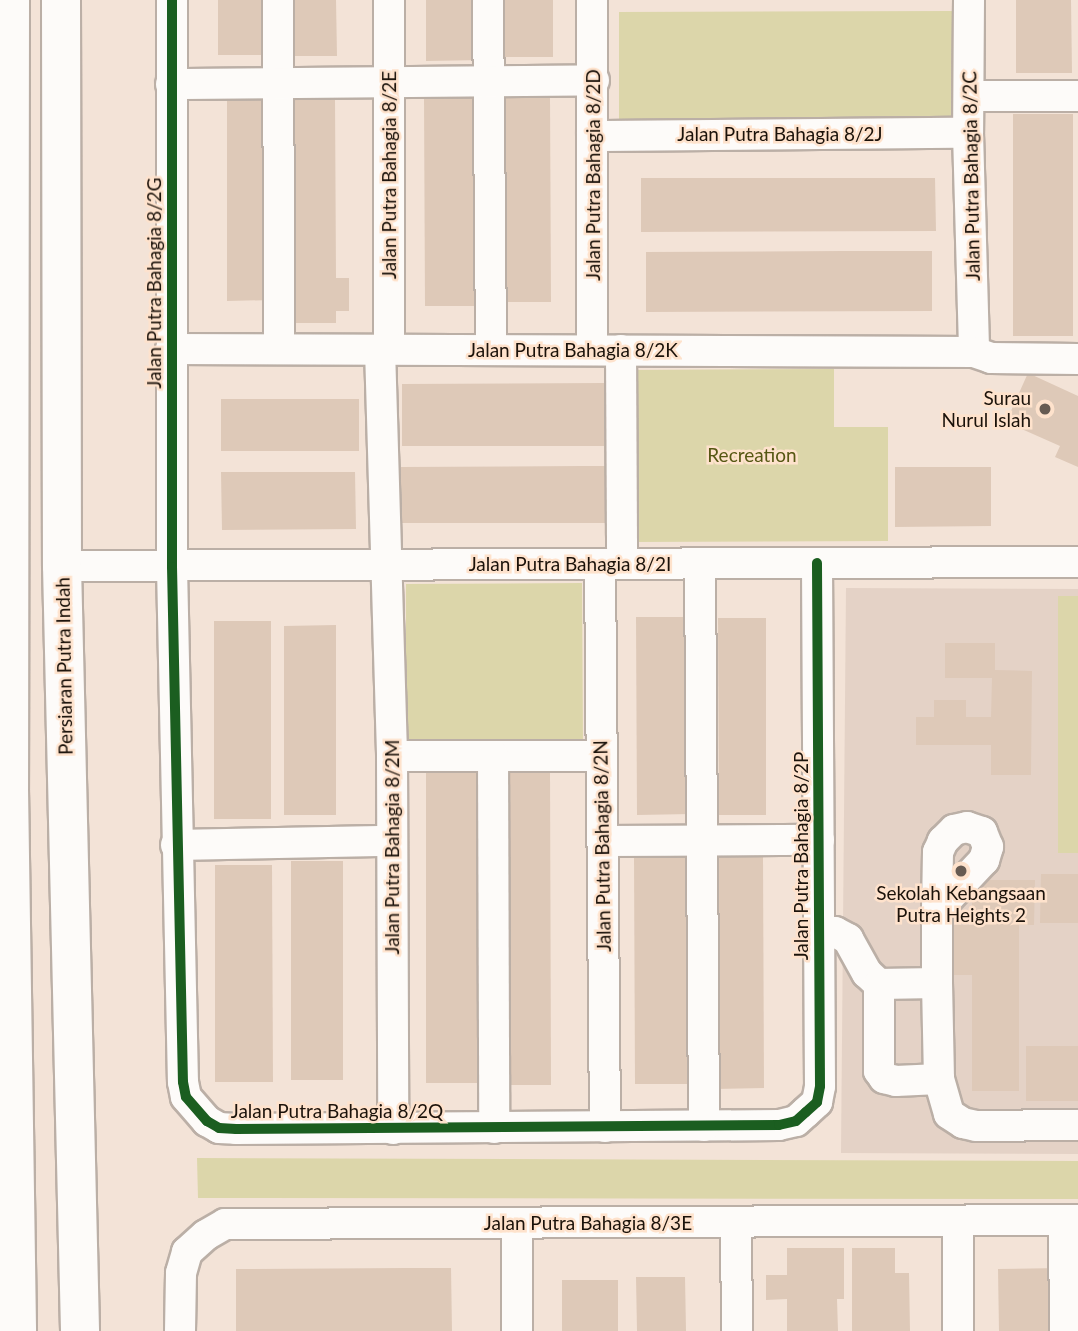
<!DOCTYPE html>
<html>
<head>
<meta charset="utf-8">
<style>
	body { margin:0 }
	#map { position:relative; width:1078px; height:1331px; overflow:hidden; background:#f3e3d7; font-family:Lato,sans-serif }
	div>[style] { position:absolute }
	.education>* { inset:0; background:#e4d2c6 }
	.green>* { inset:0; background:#dcd6aa }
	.building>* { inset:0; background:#dec9b8 }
	.roads { filter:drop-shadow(2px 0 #bbafa6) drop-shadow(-2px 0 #bbafa6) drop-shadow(0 2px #bbafa6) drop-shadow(0 -2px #bbafa6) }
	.minor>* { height:30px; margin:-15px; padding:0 15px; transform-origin:15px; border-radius:15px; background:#fdfbf9 }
	.major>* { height:38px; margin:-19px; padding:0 19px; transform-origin:19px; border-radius:19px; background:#fdfbf9 }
	.cycleway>* { height:10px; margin:-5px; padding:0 5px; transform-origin:5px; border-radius:5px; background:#1b5e20 }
	.dots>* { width:19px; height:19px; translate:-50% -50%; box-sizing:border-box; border:4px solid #fee2cc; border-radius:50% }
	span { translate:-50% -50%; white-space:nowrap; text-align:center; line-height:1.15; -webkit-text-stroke:5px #fee2cc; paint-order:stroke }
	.street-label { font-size:19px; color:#1b120a }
	.poi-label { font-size:19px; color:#1b120a }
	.right { translate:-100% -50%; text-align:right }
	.park-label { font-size:19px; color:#565713 }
</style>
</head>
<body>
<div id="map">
	<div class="education">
		<i style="clip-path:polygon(846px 588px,1078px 589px,1078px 1154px,841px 1153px)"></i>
	</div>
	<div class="green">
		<i style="clip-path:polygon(954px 11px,954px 127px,619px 127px,619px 12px)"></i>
		<i style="clip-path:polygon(834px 369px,834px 427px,888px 427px,888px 541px,630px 542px,630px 370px)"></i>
		<i style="clip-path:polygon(582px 583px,583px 745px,406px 746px,406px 584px)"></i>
		<i style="clip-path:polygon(1058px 596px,1078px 596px,1078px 853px,1058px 853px)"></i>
		<i style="clip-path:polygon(197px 1158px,1078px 1161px,1078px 1199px,198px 1198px)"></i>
	</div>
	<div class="building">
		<i style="clip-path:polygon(218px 0,270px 0,270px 55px,218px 55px)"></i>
		<i style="clip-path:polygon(294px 0,336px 0,337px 56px,294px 56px)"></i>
		<i style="clip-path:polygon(426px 0,482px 0,482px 60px,426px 61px)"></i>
		<i style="clip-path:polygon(505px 0,553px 0,553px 57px,505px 57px)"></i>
		<i style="clip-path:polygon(1016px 0,1071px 0,1072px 73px,1016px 73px)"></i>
		<i style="clip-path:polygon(288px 97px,335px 97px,336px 278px,349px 278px,349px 311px,336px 311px,336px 323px,289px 323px)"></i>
		<i style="clip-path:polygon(227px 98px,272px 98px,273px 300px,227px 301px)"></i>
		<i style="clip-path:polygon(424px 98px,482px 98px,482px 306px,425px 306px)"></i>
		<i style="clip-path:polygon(504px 98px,550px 98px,551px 302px,504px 302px)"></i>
		<i style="clip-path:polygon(1013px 114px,1073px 114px,1073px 336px,1013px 336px)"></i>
		<i style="clip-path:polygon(641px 178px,935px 178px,936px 231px,641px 232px)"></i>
		<i style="clip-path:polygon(844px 251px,932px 251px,932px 311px,646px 312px,646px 252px)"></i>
		<i style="clip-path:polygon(1028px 373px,1078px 396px,1078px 467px,1055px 457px,1060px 446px,1006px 422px)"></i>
		<i style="clip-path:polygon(604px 383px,604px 446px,402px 446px,402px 384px)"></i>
		<i style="clip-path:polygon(221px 399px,359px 399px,359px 451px,221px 451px)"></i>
		<i style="clip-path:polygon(582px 466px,605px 466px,605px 523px,401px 523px,401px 467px)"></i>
		<i style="clip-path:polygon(895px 467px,991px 467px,991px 526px,895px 527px)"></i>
		<i style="clip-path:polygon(221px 472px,355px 472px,356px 529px,222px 530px)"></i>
		<i style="clip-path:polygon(636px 617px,691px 617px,691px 814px,637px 815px)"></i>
		<i style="clip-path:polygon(718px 618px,766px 618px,766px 815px,719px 815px)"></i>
		<i style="clip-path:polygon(214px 621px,271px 621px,271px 819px,214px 819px)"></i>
		<i style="clip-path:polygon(336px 625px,336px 815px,284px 815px,284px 626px)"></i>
		<i style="clip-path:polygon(945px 643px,995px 643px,995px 670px,1032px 671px,1031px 775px,991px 775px,991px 745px,916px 745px,916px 717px,934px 717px,934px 700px,966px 700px,966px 717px,991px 717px,992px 678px,945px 678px)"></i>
		<i style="clip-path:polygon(426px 772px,482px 772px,483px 1083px,426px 1083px)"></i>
		<i style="clip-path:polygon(505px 772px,550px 772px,551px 1085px,506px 1085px)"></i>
		<i style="clip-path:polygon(634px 857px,692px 857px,693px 1084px,635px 1084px)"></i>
		<i style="clip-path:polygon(715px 857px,763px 857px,764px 1088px,715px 1089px)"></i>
		<i style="clip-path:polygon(291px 861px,343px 861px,343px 1080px,291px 1080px)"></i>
		<i style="clip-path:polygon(215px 865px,272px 865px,273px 1082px,215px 1082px)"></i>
		<i style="clip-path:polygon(1041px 874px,1078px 874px,1078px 923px,1040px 923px)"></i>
		<i style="clip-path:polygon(972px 880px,1035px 880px,1034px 925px,1019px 925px,1019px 1091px,972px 1091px,972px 975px,949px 975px,950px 925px,972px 925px)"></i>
		<i style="clip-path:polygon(1026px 1046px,1078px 1046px,1078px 1101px,1026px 1101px)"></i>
		<i style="clip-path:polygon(787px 1248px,844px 1248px,844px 1299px,837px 1299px,838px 1331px,787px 1331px,787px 1299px,766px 1300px,766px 1275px,787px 1275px)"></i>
		<i style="clip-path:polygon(852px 1248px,895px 1248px,895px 1273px,909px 1273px,910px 1331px,852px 1331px)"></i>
		<i style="clip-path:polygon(404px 1268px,451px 1268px,452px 1331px,236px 1331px,236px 1269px)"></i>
		<i style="clip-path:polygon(1060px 1268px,1061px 1331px,999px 1331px,998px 1269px)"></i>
		<i style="clip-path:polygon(636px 1277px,685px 1277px,686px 1331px,637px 1331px)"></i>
		<i style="clip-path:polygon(562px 1280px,618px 1280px,618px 1331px,562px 1331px)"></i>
	</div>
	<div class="roads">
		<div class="minor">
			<i style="left:172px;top:0;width:567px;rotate:90deg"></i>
			<i style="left:172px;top:567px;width:515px;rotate:88.78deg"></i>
			<i style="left:183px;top:1082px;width:15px;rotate:79deg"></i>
			<i style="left:186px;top:1097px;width:32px;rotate:49deg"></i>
			<i style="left:207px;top:1121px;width:14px;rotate:30deg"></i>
			<i style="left:219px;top:1128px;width:17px;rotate:3deg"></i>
			<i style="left:236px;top:1129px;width:543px;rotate:-0.42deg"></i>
			<i style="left:779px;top:1125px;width:17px;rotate:-13deg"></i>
			<i style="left:796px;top:1121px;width:13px;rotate:-42deg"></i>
			<i style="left:806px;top:1112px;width:15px;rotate:-42deg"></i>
			<i style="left:817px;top:1102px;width:16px;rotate:-79deg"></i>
			<i style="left:820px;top:1086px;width:523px;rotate:-90.33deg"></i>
			<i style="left:278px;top:0;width:349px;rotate:89.8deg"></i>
			<i style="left:389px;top:0;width:349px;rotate:90deg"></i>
			<i style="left:488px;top:0;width:350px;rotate:89.5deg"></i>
			<i style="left:969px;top:0;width:133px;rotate:90.4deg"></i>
			<i style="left:968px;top:133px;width:219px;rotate:88.4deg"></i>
			<i style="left:171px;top:84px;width:423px;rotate:-0.5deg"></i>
			<i style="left:969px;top:96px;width:109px"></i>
			<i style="left:592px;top:136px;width:376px;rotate:-0.5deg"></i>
			<i style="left:171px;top:349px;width:803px;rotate:0.21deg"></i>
			<i style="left:974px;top:352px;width:18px;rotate:19deg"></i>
			<i style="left:991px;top:358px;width:87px;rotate:0.7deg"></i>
			<i style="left:380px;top:349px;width:407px;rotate:88.3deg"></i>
			<i style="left:392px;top:756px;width:373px;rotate:89.8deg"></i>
			<i style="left:592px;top:350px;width:350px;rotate:-90deg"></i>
			<i style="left:621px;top:350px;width:214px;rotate:89.7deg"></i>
			<i style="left:600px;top:564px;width:563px;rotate:89.49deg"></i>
			<i style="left:700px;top:564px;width:562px;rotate:89.59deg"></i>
			<i style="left:62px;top:566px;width:1016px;rotate:-0.23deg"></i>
			<i style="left:392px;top:756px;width:209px"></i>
			<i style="left:493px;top:756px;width:372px;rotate:89.8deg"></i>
			<i style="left:603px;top:841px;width:216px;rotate:-0.3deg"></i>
			<i style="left:176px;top:845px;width:216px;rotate:-1.1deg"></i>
			<i style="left:937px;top:910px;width:69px;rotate:-46.8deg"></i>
			<i style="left:984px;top:860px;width:14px;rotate:-73deg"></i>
			<i style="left:988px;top:847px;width:16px;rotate:-112deg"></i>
			<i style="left:982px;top:832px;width:16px;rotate:-162deg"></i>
			<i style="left:967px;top:827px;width:13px;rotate:167deg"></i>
			<i style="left:954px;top:830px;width:16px;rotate:135deg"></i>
			<i style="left:943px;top:841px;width:12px;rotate:114deg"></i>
			<i style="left:938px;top:852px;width:58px;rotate:91deg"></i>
			<i style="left:937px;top:910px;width:73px;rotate:90deg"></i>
			<i style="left:937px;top:983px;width:96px;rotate:88.8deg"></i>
			<i style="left:939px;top:1079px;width:36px;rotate:74deg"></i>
			<i style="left:949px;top:1114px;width:17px;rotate:33deg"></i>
			<i style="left:963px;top:1123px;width:13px;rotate:13deg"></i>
			<i style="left:976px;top:1126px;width:102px;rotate:-0.6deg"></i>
			<i style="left:819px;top:933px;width:16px;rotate:-4deg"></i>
			<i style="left:835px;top:932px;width:15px;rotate:28deg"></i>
			<i style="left:848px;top:939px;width:39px;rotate:61deg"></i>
			<i style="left:867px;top:973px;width:16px;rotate:43deg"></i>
			<i style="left:879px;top:984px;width:58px;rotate:-1deg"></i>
			<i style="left:879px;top:984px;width:87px;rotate:90deg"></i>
			<i style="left:879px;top:1071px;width:9px;rotate:54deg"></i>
			<i style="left:884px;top:1078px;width:12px;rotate:14deg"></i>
			<i style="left:896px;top:1081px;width:43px;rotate:-2.7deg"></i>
			<i style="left:1064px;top:1220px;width:111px;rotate:89.5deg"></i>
			<i style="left:958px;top:1221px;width:110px;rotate:90deg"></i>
			<i style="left:736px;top:1222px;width:109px;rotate:89.5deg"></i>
			<i style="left:180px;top:1331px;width:58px;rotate:-89deg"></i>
			<i style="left:181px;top:1273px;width:22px;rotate:-74deg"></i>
			<i style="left:187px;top:1252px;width:25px;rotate:-42deg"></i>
			<i style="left:206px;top:1235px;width:22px;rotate:-30deg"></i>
			<i style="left:225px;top:1224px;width:853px;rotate:-0.27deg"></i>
			<i style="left:517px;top:1331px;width:108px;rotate:-90deg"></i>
		</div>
		<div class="major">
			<i style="left:10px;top:0;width:789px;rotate:90.07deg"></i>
			<i style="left:9px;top:789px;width:542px;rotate:89.15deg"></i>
			<i style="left:61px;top:0;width:566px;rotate:89.9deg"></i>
			<i style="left:62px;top:566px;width:765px;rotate:88.65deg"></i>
		</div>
	</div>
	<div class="cycleway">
		<i style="left:172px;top:0;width:567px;rotate:90deg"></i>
		<i style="left:172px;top:567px;width:515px;rotate:88.78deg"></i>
		<i style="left:183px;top:1082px;width:15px;rotate:79deg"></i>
		<i style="left:186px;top:1097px;width:32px;rotate:49deg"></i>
		<i style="left:207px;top:1121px;width:14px;rotate:30deg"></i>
		<i style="left:219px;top:1128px;width:17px;rotate:3deg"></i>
		<i style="left:236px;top:1129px;width:543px;rotate:-0.42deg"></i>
		<i style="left:779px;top:1125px;width:17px;rotate:-13deg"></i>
		<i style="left:796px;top:1121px;width:13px;rotate:-42deg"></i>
		<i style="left:806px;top:1112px;width:15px;rotate:-42deg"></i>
		<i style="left:817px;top:1102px;width:16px;rotate:-79deg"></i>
		<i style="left:820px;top:1086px;width:523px;rotate:-90.33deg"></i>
	</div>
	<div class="dots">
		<i style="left:1045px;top:409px;background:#675b52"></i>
		<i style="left:961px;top:871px;background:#675b52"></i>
	</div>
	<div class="street-label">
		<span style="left:780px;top:134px">Jalan Putra Bahagia 8/2J</span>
		<span style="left:389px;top:175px;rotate:-90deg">Jalan Putra Bahagia 8/2E</span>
		<span style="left:593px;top:175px;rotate:-90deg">Jalan Putra Bahagia 8/2D</span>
		<span style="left:971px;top:176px;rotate:-91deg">Jalan Putra Bahagia 8/2C</span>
		<span style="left:154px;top:283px;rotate:-90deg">Jalan Putra Bahagia 8/2G</span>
		<span style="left:573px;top:350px">Jalan Putra Bahagia 8/2K</span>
		<span style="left:570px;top:564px">Jalan Putra Bahagia 8/2I</span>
		<span style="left:64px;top:666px;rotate:-91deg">Persiaran Putra Indah</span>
		<span style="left:602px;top:846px;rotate:-91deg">Jalan Putra Bahagia 8/2N</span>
		<span style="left:392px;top:847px;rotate:-90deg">Jalan Putra Bahagia 8/2M</span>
		<span style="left:801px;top:856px;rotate:-90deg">Jalan Putra Bahagia 8/2P</span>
		<span style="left:337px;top:1111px">Jalan Putra Bahagia 8/2Q</span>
		<span style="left:588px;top:1223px">Jalan Putra Bahagia 8/3E</span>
	</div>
	<div class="poi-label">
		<span class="right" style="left:1031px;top:409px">Surau<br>Nurul Islah</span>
		<span style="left:961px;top:904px">Sekolah Kebangsaan<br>Putra Heights 2</span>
	</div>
	<div class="park-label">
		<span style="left:752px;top:455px">Recreation</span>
	</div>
</div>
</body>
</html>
